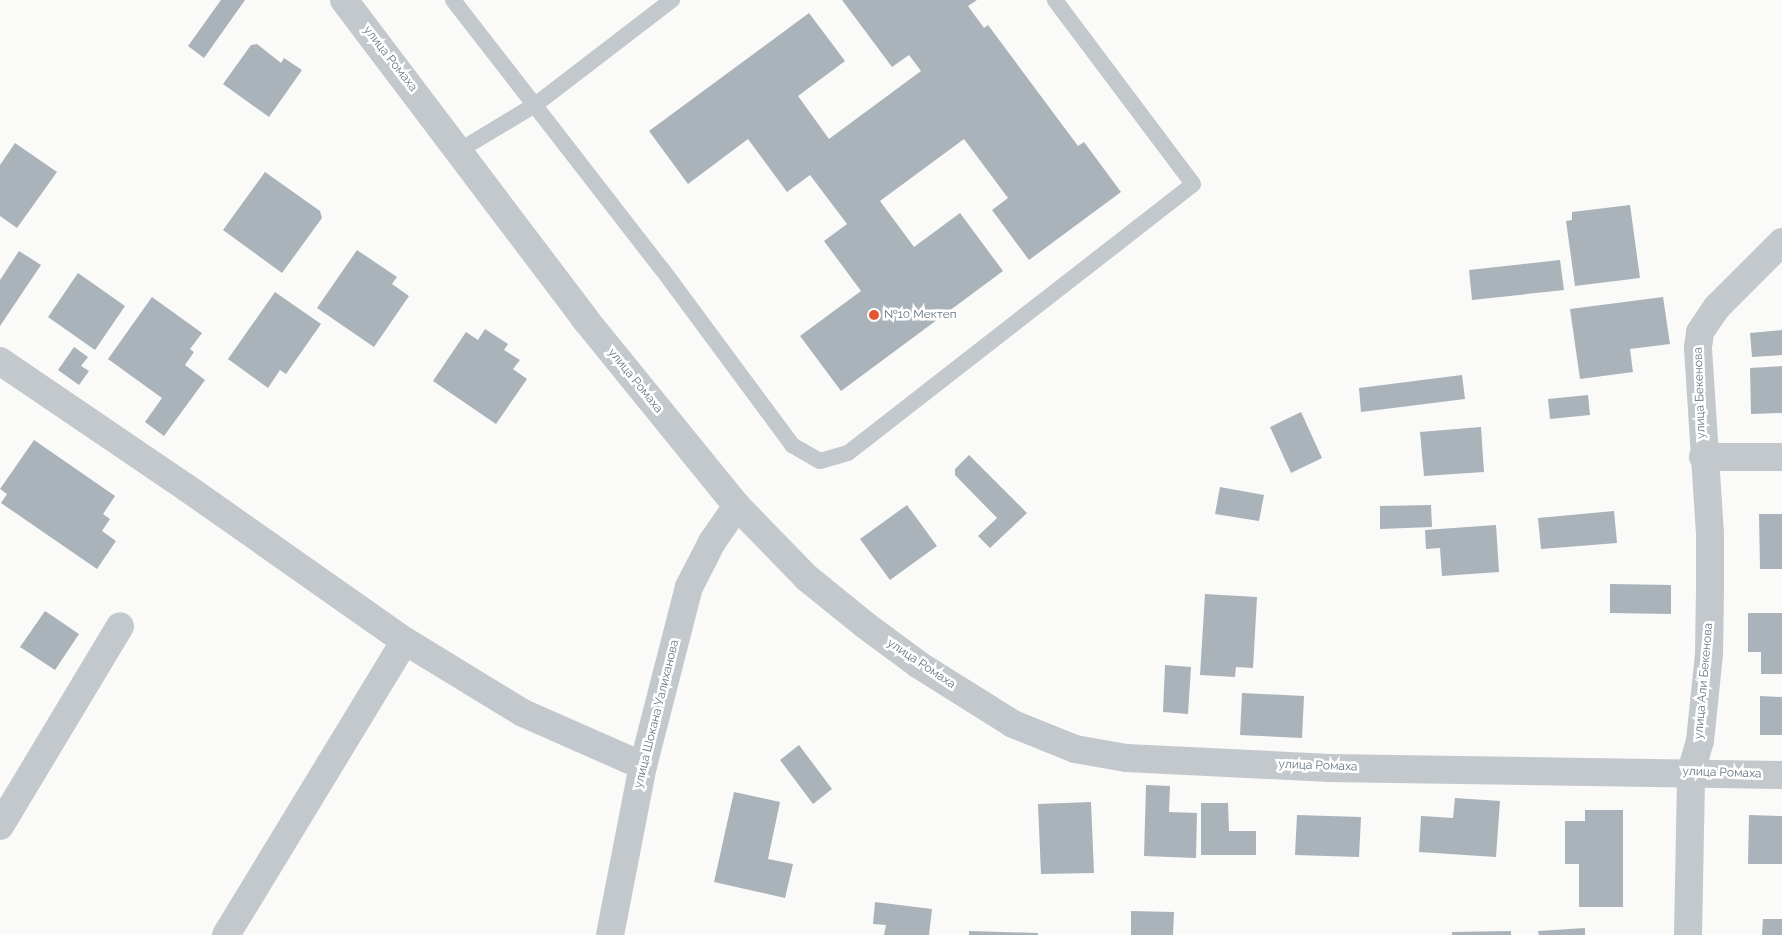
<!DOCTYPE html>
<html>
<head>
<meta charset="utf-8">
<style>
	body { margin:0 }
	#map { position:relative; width:1782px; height:935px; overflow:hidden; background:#fafaf8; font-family:Raleway,sans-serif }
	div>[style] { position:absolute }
	.building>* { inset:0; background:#aab3b9 }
	.service>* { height:16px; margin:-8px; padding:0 8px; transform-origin:8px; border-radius:8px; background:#c3c8cc }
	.minor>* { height:28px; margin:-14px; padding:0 14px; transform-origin:14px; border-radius:14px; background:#c3c8cc }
	.dots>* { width:14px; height:14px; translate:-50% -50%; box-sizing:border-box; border:2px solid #fff; border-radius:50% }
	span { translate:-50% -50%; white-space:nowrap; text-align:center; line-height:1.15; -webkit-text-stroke:5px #fff; paint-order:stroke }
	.street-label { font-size:12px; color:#657683 }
	.poi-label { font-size:12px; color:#657683 }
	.left { translate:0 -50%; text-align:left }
</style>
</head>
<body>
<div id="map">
	<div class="building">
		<i style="clip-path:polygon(221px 0,245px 0,204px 58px,188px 46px)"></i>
		<i style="clip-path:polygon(842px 0,977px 0,968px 6px,984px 28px,988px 25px,1078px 146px,1084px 142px,1121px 192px,1029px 260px,992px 210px,1008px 198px,964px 139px,880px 201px,914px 247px,960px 213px,1003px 271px,841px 391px,800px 336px,861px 291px,824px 241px,847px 224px,810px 175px,787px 192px,748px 139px,688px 184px,649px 131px,809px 13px,845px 61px,798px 96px,829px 139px,921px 71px,909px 55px,892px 67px)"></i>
		<i style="clip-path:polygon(257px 44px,281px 63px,284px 58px,302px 70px,269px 117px,223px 84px,251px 45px)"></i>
		<i style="clip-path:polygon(15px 143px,57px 172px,17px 228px,0 216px,0 165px)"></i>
		<i style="clip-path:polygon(265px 172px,320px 211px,322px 218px,282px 273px,223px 230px)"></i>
		<i style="clip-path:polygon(1630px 205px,1640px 278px,1575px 286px,1566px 221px,1572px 220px,1572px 212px)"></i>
		<i style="clip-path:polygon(357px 250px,397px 277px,392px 284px,409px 296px,374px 347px,317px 308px)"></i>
		<i style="clip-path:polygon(19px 251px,41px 265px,0 326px,0 280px)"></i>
		<i style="clip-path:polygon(1560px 260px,1564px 290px,1472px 300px,1469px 270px)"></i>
		<i style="clip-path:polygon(78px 273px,125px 306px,95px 350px,48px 317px)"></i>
		<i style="clip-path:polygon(275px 292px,321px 324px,286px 374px,280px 370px,268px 388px,228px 359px)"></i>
		<i style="clip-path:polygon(152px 297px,202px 333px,190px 349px,194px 352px,185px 365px,205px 380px,164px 436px,145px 422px,162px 398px,108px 359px)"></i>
		<i style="clip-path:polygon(1663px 297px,1670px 344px,1630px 349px,1633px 372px,1580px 379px,1570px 309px)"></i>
		<i style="clip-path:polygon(485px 329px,508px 344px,504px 350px,520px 360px,513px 369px,527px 379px,496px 424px,433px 381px,466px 332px,478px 340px)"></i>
		<i style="clip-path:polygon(1782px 330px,1782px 355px,1752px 357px,1750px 333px)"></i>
		<i style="clip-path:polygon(74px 347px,88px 357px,81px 366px,89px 371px,79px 385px,58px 370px)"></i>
		<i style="clip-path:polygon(1782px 366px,1782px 413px,1751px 414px,1750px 368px)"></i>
		<i style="clip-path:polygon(1462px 375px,1465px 399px,1361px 412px,1359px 388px)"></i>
		<i style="clip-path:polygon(1588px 395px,1590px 415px,1550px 419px,1548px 399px)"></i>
		<i style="clip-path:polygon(1301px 412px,1322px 458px,1291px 473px,1270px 427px)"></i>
		<i style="clip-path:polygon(1481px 427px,1484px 472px,1424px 476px,1420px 432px)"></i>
		<i style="clip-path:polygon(34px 440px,115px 496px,103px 514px,110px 519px,102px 531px,116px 541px,97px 569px,1px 503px,7px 494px,0 489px)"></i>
		<i style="clip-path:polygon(969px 455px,1027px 513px,990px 548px,978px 536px,997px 518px,955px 475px,955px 469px)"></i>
		<i style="clip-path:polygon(1220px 487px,1264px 495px,1259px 521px,1215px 514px)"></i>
		<i style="clip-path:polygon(907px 505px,937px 546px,890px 580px,860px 539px)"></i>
		<i style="clip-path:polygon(1431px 505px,1432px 527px,1380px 529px,1380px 506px)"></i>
		<i style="clip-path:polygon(1614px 511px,1617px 543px,1541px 549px,1538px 518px)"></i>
		<i style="clip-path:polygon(1759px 514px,1782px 514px,1782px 569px,1760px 569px)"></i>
		<i style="clip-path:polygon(1496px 525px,1499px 572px,1442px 576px,1440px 548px,1426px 549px,1425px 530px)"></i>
		<i style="clip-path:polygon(1610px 584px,1671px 585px,1671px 614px,1610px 613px)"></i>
		<i style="clip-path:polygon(1205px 594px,1257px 597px,1253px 668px,1236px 667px,1235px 677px,1200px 675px)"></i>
		<i style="clip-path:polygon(45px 611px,79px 634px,55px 670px,20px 647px)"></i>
		<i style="clip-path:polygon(1748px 613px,1782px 613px,1782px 674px,1761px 674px,1761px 652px,1748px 652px)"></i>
		<i style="clip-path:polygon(1165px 665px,1191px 667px,1188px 714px,1163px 712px)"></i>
		<i style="clip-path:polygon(1242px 693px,1304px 696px,1302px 738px,1240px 735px)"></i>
		<i style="clip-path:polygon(1760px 696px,1782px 697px,1782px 735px,1760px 735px)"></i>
		<i style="clip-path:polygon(799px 745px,832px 789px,813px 804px,780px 760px)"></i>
		<i style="clip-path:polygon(1146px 785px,1170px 786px,1169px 812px,1197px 813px,1196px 858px,1144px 856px)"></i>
		<i style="clip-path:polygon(734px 792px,780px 802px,768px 859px,793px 864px,785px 898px,714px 882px)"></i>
		<i style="clip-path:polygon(1455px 798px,1500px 801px,1496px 857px,1419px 852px,1421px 816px,1453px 818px)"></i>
		<i style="clip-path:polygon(1091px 802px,1094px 873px,1041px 874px,1038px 804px)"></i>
		<i style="clip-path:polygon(1201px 803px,1228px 803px,1229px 831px,1256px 831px,1256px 855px,1201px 855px)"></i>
		<i style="clip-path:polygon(1585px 810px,1623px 810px,1623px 907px,1579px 907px,1579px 864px,1565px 864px,1565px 821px,1585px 821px)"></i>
		<i style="clip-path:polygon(1297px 815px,1361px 817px,1359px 857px,1295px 855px)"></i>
		<i style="clip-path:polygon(1749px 815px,1782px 816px,1782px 864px,1748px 864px)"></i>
		<i style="clip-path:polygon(875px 902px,932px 909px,929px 935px,884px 935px,886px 925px,873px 924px)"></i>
		<i style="clip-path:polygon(1131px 911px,1174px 912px,1173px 935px,1131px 935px)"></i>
		<i style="clip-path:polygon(1763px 919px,1782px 919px,1782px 935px,1762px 935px)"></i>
		<i style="clip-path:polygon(1585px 928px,1585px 935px,1539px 935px,1538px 931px)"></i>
		<i style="clip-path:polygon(969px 931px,1038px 933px,1038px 935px,969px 935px)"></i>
		<i style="clip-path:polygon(1511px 931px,1511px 935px,1452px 935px,1452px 932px)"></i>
	</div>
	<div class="service">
		<i style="left:453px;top:0;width:341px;rotate:52.2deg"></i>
		<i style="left:662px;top:269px;width:219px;rotate:53.5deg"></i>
		<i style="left:792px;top:445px;width:32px;rotate:30deg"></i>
		<i style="left:820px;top:461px;width:29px;rotate:-16deg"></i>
		<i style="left:848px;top:453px;width:437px;rotate:-37.9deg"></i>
		<i style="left:1193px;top:184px;width:230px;rotate:-126.9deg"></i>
		<i style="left:460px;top:150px;width:87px;rotate:-31deg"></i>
		<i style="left:535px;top:105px;width:173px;rotate:-37.5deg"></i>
	</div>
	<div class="minor">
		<i style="left:344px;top:0;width:400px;rotate:52.9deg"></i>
		<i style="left:585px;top:319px;width:241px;rotate:50.9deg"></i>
		<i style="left:737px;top:506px;width:100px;rotate:45.8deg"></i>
		<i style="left:807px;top:578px;width:75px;rotate:39deg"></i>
		<i style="left:865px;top:625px;width:67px;rotate:36.5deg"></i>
		<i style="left:919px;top:665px;width:111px;rotate:32.1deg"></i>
		<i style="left:1013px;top:724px;width:67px;rotate:22deg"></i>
		<i style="left:1075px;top:749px;width:52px;rotate:10deg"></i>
		<i style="left:1126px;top:758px;width:203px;rotate:2.8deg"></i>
		<i style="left:1329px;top:768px;width:453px;rotate:0.9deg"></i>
		<i style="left:0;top:361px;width:226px;rotate:34.2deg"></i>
		<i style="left:187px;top:488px;width:266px;rotate:35.1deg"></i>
		<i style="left:405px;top:641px;width:138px;rotate:31.4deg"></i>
		<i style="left:523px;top:713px;width:131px;rotate:23.8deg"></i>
		<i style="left:1703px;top:457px;width:79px"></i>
		<i style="left:0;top:826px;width:233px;rotate:-59deg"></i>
		<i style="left:226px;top:935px;width:344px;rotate:-58.7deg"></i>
		<i style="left:610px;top:935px;width:172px;rotate:-79deg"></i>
		<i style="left:643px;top:766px;width:185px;rotate:-75.6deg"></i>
		<i style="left:689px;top:587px;width:51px;rotate:-62.9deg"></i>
		<i style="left:712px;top:542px;width:44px;rotate:-55.2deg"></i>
		<i style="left:1688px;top:935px;width:163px;rotate:-88.9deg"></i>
		<i style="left:1691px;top:772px;width:32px;rotate:-74deg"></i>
		<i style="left:1700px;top:741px;width:87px;rotate:-84.1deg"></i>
		<i style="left:1709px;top:654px;width:63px;rotate:-89.1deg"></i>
		<i style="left:1710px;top:591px;width:57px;rotate:-90deg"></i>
		<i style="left:1710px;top:534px;width:187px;rotate:-93.7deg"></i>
		<i style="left:1698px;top:347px;width:15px;rotate:-82deg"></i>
		<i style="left:1700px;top:332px;width:30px;rotate:-56deg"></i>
		<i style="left:1717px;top:307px;width:92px;rotate:-45deg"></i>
	</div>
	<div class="dots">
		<i style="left:874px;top:315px;background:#e4572e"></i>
	</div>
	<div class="street-label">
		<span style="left:390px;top:59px;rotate:52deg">улица Ромаха</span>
		<span style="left:635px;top:381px;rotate:51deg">улица Ромаха</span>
		<span style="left:1700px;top:393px;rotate:-92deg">улица Бекенова</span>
		<span style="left:921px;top:664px;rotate:34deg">улица Ромаха</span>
		<span style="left:1704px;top:681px;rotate:-85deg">улица Али Бекенова</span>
		<span style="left:657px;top:714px;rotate:-76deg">улица Шокана Уалиханова</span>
		<span style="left:1318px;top:766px;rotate:2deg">улица Ромаха</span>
		<span style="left:1722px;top:773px;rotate:2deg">улица Ромаха</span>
	</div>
	<div class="poi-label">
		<span class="left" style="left:884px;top:315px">№10 Мектеп</span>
	</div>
</div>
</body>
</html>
